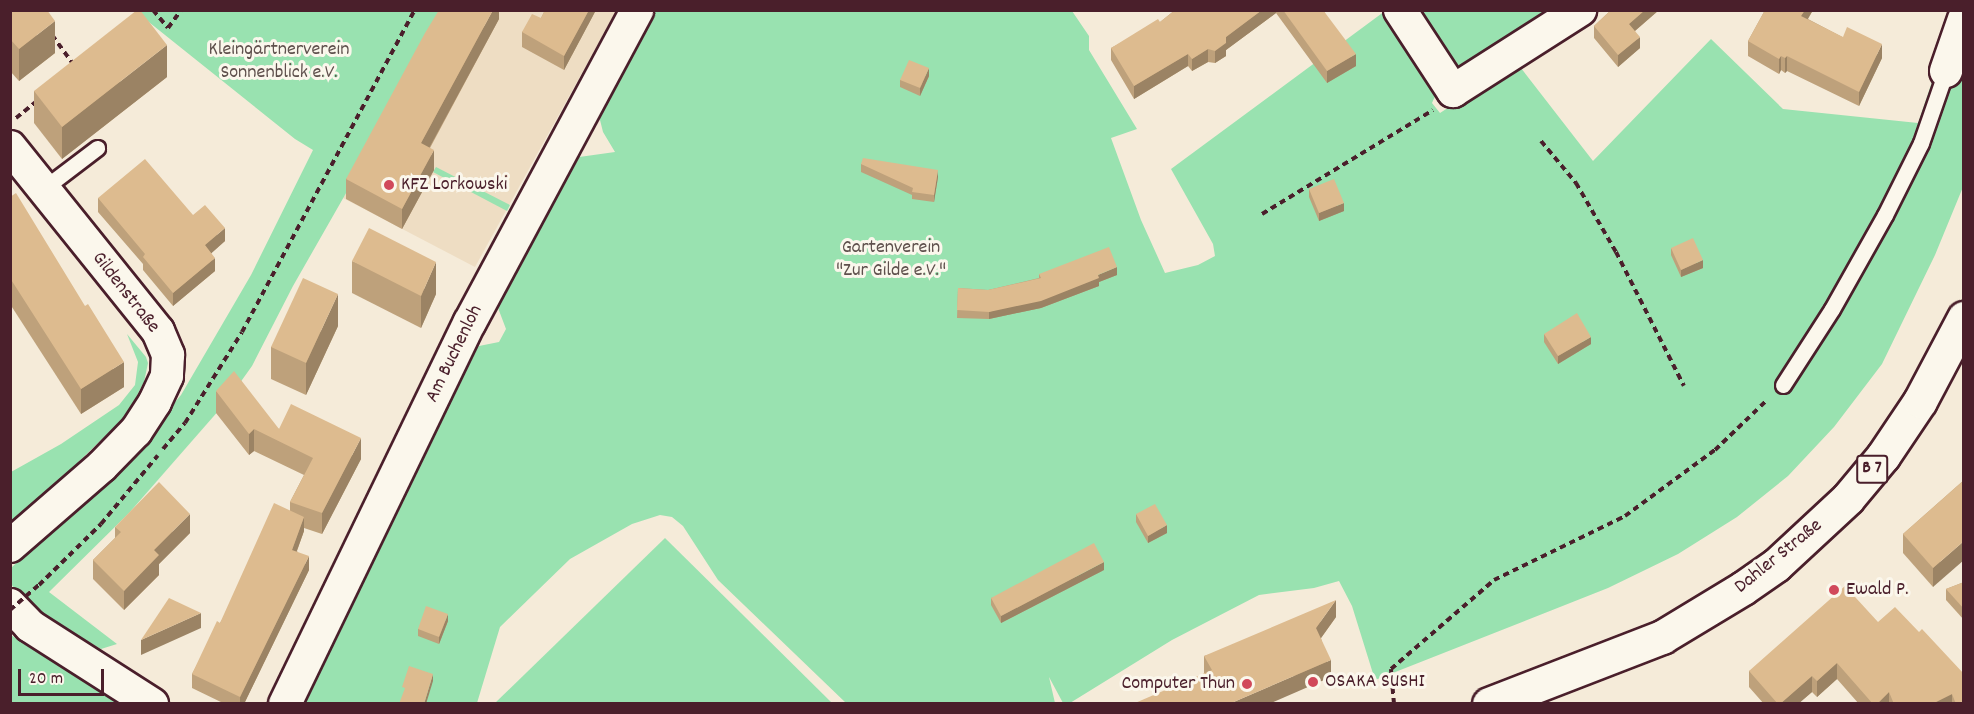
<!DOCTYPE html>
<html>
<head>
<meta charset="utf-8">
<style>
	body { margin:0 }
	#map { position:relative; width:1974px; height:714px; overflow:hidden; background:#f5ebd9; font-family:Dekko,sans-serif }
	div>[style] { position:absolute }
	.built>* { inset:0; background:#eeddc3 }
	.green>* { inset:0; background:#99e2b0 }
	.path>* { height:4px; margin-top:-2px; transform-origin:0; background:repeating-linear-gradient(90deg,#4a1f2b 0 6px,transparent 0 10.5px) }
	.roads { filter:drop-shadow(2px 0 #4a1f2b) drop-shadow(-2px 0 #4a1f2b) drop-shadow(0 2px #4a1f2b) drop-shadow(0 -2px #4a1f2b) }
	.lane>* { height:15px; margin:-7.5px; padding:0 7.5px; transform-origin:7.5px; border-radius:7.5px; background:#fbf7ec }
	.street>* { height:32px; margin:-16px; padding:0 16px; transform-origin:16px; border-radius:16px; background:#fbf7ec }
	.primary>* { height:33px; margin:-16.5px; padding:0 16.5px; transform-origin:16.5px; border-radius:16.5px; background:#fbf7ec }
	.path-bridge>* { height:4px; margin-top:-2px; transform-origin:0; background:repeating-linear-gradient(90deg,#4a1f2b 0 6px,transparent 0 10.5px) }
	.wall>* { inset:0; background:#bea17b }
	.shaded-wall>* { inset:0; background:#9b8364 }
	.building>* { inset:0; background:#ddbb8f }
	.dots>* { width:16px; height:16px; translate:-50% -50%; box-sizing:border-box; border:3px solid #fbf7ec; border-radius:50% }
	span { translate:-50% -50%; white-space:nowrap; text-align:center; line-height:1.15; -webkit-text-stroke:6px #fbf7ec; paint-order:stroke }
	.shield-label span { padding:2px 4px; background:#fbf7ec; border:2px solid; border-radius:4px; -webkit-text-stroke-width:0 }
	.shield-label { font-size:18px; color:#4a1f2b; font-weight:700 }
	.park-label { font-size:20px; color:#5e504c }
	.poi-label { font-size:20px; color:#4a1f2b }
	.left { translate:0 -50%; text-align:left }
	.right { translate:-100% -50%; text-align:right }
	.street-label { font-size:20px; color:#4a1f2b }
	.frame { position:absolute; inset:0; border:12px solid #4a1f2b; pointer-events:none }
	.scale { position:absolute; left:18px; top:669px; width:86px; height:27px; box-sizing:border-box; border:3px solid #4a1f2b; border-top:0; padding-left:8px; font-size:18px; line-height:21px; white-space:nowrap; color:#4a1f2b; -webkit-text-stroke:4px #fbf7ec; paint-order:stroke }
</style>
</head>
<body>
<div id="map">
	<div class="built">
		<i style="clip-path:polygon(450px 11px,616px 11px,475px 267px,343px 198px)"></i>
	</div>
	<div class="green">
		<i style="clip-path:polygon(135px 11px,450px 11px,293px 286px,252px 366px,227px 401px,129px 513px,49px 592px,117px 644px,101px 649px,31px 609px,11px 584px,10px 569px,129px 457px,181px 395px,251px 275px,313px 150px,295px 139px)"></i>
		<i style="clip-path:polygon(650px 11px,1072px 11px,1089px 36px,1089px 50px,1137px 129px,1111px 138px,1141px 220px,1165px 273px,1198px 265px,1215px 256px,1213px 244px,1171px 169px,1385px 11px,1564px 11px,1436px 94px,1432px 103px,1440px 113px,1517px 63px,1593px 161px,1711px 39px,1783px 109px,1918px 123px,1956px 11px,1963px 11px,1963px 187px,1935px 255px,1882px 364px,1834px 427px,1788px 476px,1737px 517px,1678px 554px,1608px 588px,1375px 680px,1352px 606px,1339px 581px,1314px 588px,1259px 595px,1172px 640px,1070px 703px,1063px 703px,1049px 677px,1055px 703px,846px 703px,718px 580px,683px 526px,672px 517px,660px 515px,632px 524px,570px 559px,500px 627px,477px 703px,300px 704px,474px 347px,499px 342px,506px 329px,495px 300px,572px 158px,615px 152px,603px 132px,598px 112px)"></i>
		<i style="clip-path:polygon(436px 167px,510px 205px,507px 211px,433px 172px)"></i>
		<i style="clip-path:polygon(127px 334px,146px 357px,148px 363px,144px 382px,127px 415px,42px 497px,11px 523px,11px 472px,61px 444px,119px 405px,135px 385px,138px 362px)"></i>
		<i style="clip-path:polygon(665px 538px,832px 703px,495px 703px)"></i>
		<i style="clip-path:polygon(11px 635px,120px 703px,11px 703px)"></i>
	</div>
	<div class="path">
		<i style="left:153px;top:10px;width:23px;rotate:50deg"></i>
		<i style="left:168px;top:28px;width:22px;rotate:-54deg"></i>
		<i style="left:52px;top:35px;width:37px;rotate:54deg"></i>
		<i style="left:16px;top:118px;width:28px;rotate:-39deg"></i>
		<i style="left:1541px;top:141px;width:55px;rotate:50.2deg"></i>
		<i style="left:1576px;top:183px;width:80px;rotate:59.9deg"></i>
		<i style="left:1616px;top:252px;width:150px;rotate:63.1deg"></i>
		<i style="left:1262px;top:214px;width:200px;rotate:-31.3deg"></i>
		<i style="left:163px;top:449px;width:34px;rotate:-50deg"></i>
		<i style="left:185px;top:423px;width:107px;rotate:-57.9deg"></i>
		<i style="left:242px;top:332px;width:366px;rotate:-61.8deg"></i>
		<i style="left:39px;top:585px;width:87px;rotate:-44.5deg"></i>
		<i style="left:101px;top:524px;width:89px;rotate:-50.4deg"></i>
		<i style="left:1394px;top:704px;width:35px;rotate:-95deg"></i>
		<i style="left:1391px;top:669px;width:136px;rotate:-40.8deg"></i>
		<i style="left:1494px;top:580px;width:146px;rotate:-26deg"></i>
		<i style="left:1625px;top:516px;width:112px;rotate:-36.3deg"></i>
		<i style="left:1715px;top:450px;width:72px;rotate:-43.9deg"></i>
	</div>
	<div class="roads">
		<div class="lane">
			<i style="left:43px;top:189px;width:68px;rotate:-37.2deg"></i>
			<i style="left:1783px;top:385px;width:90px;rotate:-57.2deg"></i>
			<i style="left:1832px;top:309px;width:108px;rotate:-60.6deg"></i>
			<i style="left:1885px;top:215px;width:80px;rotate:-63.4deg"></i>
			<i style="left:1921px;top:143px;width:76px;rotate:-70.9deg"></i>
		</div>
		<div class="street">
			<i style="left:1400px;top:10px;width:97px;rotate:56.8deg"></i>
			<i style="left:1453px;top:91px;width:151px;rotate:-32.5deg"></i>
			<i style="left:1946px;top:71px;width:55px;rotate:-70.9deg"></i>
			<i style="left:10px;top:147px;width:236px;rotate:51.2deg"></i>
			<i style="left:158px;top:331px;width:26px;rotate:67deg"></i>
			<i style="left:168px;top:355px;width:21px;rotate:93deg"></i>
			<i style="left:167px;top:376px;width:29px;rotate:115deg"></i>
			<i style="left:155px;top:402px;width:35px;rotate:123deg"></i>
			<i style="left:136px;top:431px;width:49px;rotate:134.2deg"></i>
			<i style="left:102px;top:466px;width:122px;rotate:139deg"></i>
			<i style="left:10px;top:605px;width:29px;rotate:46deg"></i>
			<i style="left:30px;top:626px;width:145px;rotate:32.6deg"></i>
			<i style="left:285px;top:704px;width:424px;rotate:-64.2deg"></i>
			<i style="left:470px;top:322px;width:354px;rotate:-61.8deg"></i>
		</div>
		<div class="primary">
			<i style="left:1489px;top:704px;width:186px;rotate:-21.2deg"></i>
			<i style="left:1662px;top:637px;width:95px;rotate:-31.2deg"></i>
			<i style="left:1743px;top:588px;width:40px;rotate:-34.9deg"></i>
			<i style="left:1776px;top:565px;width:98px;rotate:-42.9deg"></i>
			<i style="left:1848px;top:498px;width:55px;rotate:-50.2deg"></i>
			<i style="left:1883px;top:456px;width:66px;rotate:-56.1deg"></i>
			<i style="left:1920px;top:401px;width:94px;rotate:-62.1deg"></i>
		</div>
	</div>
	<div class="path-bridge">
		<i style="left:10px;top:610px;width:38px;rotate:-41deg"></i>
	</div>
	<div class="wall">
		<i style="clip-path:polygon(10px 10px,55px 53px,19px 81px,10px 71px)"></i>
		<i style="clip-path:polygon(499px 10px,499px 19px,430px 148px,434px 170px,402px 229px,346px 199px,346px 179px)"></i>
		<i style="clip-path:polygon(545px 10px,596px 10px,564px 70px,522px 47px,522px 32px,541px 18px)"></i>
		<i style="clip-path:polygon(1175px 10px,1323px 10px,1356px 66px,1327px 83px,1276px 13px,1226px 50px,1226px 56px,1215px 63px,1208px 62px,1192px 71px,1188px 66px,1134px 99px,1111px 60px,1111px 48px,1160px 22px)"></i>
		<i style="clip-path:polygon(1611px 10px,1659px 10px,1635px 31px,1640px 48px,1618px 67px,1594px 38px,1594px 26px)"></i>
		<i style="clip-path:polygon(1765px 10px,1813px 10px,1808px 19px,1882px 58px,1859px 106px,1787px 71px,1785px 73px,1781px 70px,1779px 74px,1748px 56px,1748px 41px)"></i>
		<i style="clip-path:polygon(929px 76px,920px 96px,900px 87px,900px 80px)"></i>
		<i style="clip-path:polygon(167px 77px,62px 159px,34px 123px,34px 91px)"></i>
		<i style="clip-path:polygon(861px 164px,938px 177px,934px 202px,912px 199px,912px 195px,861px 172px)"></i>
		<i style="clip-path:polygon(1309px 189px,1344px 211px,1319px 221px,1309px 197px)"></i>
		<i style="clip-path:polygon(10px 197px,124px 387px,81px 414px,10px 304px)"></i>
		<i style="clip-path:polygon(98px 198px,193px 215px,225px 241px,211px 253px,215px 271px,173px 306px,143px 270px,143px 264px,98px 212px)"></i>
		<i style="clip-path:polygon(1671px 248px,1703px 268px,1681px 277px,1671px 255px)"></i>
		<i style="clip-path:polygon(352px 261px,436px 294px,421px 328px,352px 293px)"></i>
		<i style="clip-path:polygon(1039px 274px,1117px 275px,1099px 282px,1099px 286px,1041px 308px,989px 319px,957px 318px,958px 288px,988px 290px,1039px 278px)"></i>
		<i style="clip-path:polygon(338px 326px,306px 395px,271px 379px,271px 347px)"></i>
		<i style="clip-path:polygon(1544px 334px,1591px 344px,1558px 364px,1544px 342px)"></i>
		<i style="clip-path:polygon(216px 391px,279px 429px,361px 459px,322px 534px,304px 528px,304px 531px,297px 551px,309px 570px,244px 704px,225px 704px,192px 688px,192px 674px,220px 623px,290px 511px,290px 502px,304px 475px,254px 451px,249px 455px,216px 413px)"></i>
		<i style="clip-path:polygon(1964px 480px,1933px 587px,1903px 553px,1903px 534px)"></i>
		<i style="clip-path:polygon(1136px 514px,1167px 533px,1148px 543px,1136px 522px)"></i>
		<i style="clip-path:polygon(115px 527px,190px 533px,159px 564px,159px 575px,124px 610px,93px 579px,93px 560px,115px 538px)"></i>
		<i style="clip-path:polygon(1104px 570px,1001px 623px,991px 605px,991px 598px)"></i>
		<i style="clip-path:polygon(1964px 582px,1964px 620px,1946px 600px,1946px 589px)"></i>
		<i style="clip-path:polygon(1336px 617px,1321px 638px,1331px 677px,1204px 673px,1204px 656px)"></i>
		<i style="clip-path:polygon(448px 621px,439px 644px,418px 636px,418px 629px)"></i>
		<i style="clip-path:polygon(1878px 622px,1964px 704px,1859px 704px,1837px 679px,1817px 697px,1812px 692px,1798px 704px,1764px 704px,1749px 687px,1749px 671px)"></i>
	</div>
	<div class="shaded-wall">
		<i style="clip-path:polygon(493px 10px,499px 10px,499px 19px,421px 163px,421px 143px)"></i>
		<i style="clip-path:polygon(589px 10px,596px 10px,564px 70px,564px 56px)"></i>
		<i style="clip-path:polygon(1262px 10px,1276px 10px,1276px 13px,1226px 50px,1226px 56px,1215px 63px,1215px 51px,1226px 37px)"></i>
		<i style="clip-path:polygon(1645px 10px,1659px 10px,1629px 36px,1629px 24px)"></i>
		<i style="clip-path:polygon(1805px 10px,1813px 10px,1801px 30px,1801px 16px)"></i>
		<i style="clip-path:polygon(55px 21px,55px 53px,19px 81px,19px 49px)"></i>
		<i style="clip-path:polygon(1640px 37px,1640px 48px,1618px 67px,1618px 55px)"></i>
		<i style="clip-path:polygon(1882px 44px,1882px 58px,1859px 106px,1859px 92px)"></i>
		<i style="clip-path:polygon(167px 45px,167px 77px,62px 159px,62px 127px)"></i>
		<i style="clip-path:polygon(1208px 49px,1208px 62px,1192px 71px,1192px 59px)"></i>
		<i style="clip-path:polygon(1188px 54px,1188px 66px,1134px 99px,1134px 86px)"></i>
		<i style="clip-path:polygon(1356px 54px,1356px 66px,1327px 83px,1327px 71px)"></i>
		<i style="clip-path:polygon(1781px 56px,1781px 70px,1779px 74px,1779px 59px)"></i>
		<i style="clip-path:polygon(1787px 56px,1787px 71px,1785px 73px,1785px 58px)"></i>
		<i style="clip-path:polygon(929px 68px,929px 76px,920px 96px,920px 88px)"></i>
		<i style="clip-path:polygon(434px 150px,434px 170px,402px 229px,402px 209px)"></i>
		<i style="clip-path:polygon(938px 170px,938px 177px,934px 202px,934px 195px)"></i>
		<i style="clip-path:polygon(1344px 203px,1344px 211px,1319px 221px,1319px 213px)"></i>
		<i style="clip-path:polygon(225px 228px,225px 241px,205px 259px,205px 245px)"></i>
		<i style="clip-path:polygon(215px 258px,215px 271px,173px 306px,173px 293px)"></i>
		<i style="clip-path:polygon(1703px 260px,1703px 268px,1681px 277px,1681px 270px)"></i>
		<i style="clip-path:polygon(436px 262px,436px 294px,421px 328px,421px 296px)"></i>
		<i style="clip-path:polygon(1117px 267px,1117px 275px,1099px 282px,1099px 286px,1041px 308px,989px 319px,989px 312px,1098px 275px)"></i>
		<i style="clip-path:polygon(338px 294px,338px 326px,306px 395px,306px 363px)"></i>
		<i style="clip-path:polygon(1591px 337px,1591px 344px,1558px 364px,1558px 356px)"></i>
		<i style="clip-path:polygon(124px 362px,124px 387px,81px 414px,81px 389px)"></i>
		<i style="clip-path:polygon(254px 429px,254px 451px,249px 455px,249px 434px)"></i>
		<i style="clip-path:polygon(361px 438px,361px 459px,322px 534px,322px 513px)"></i>
		<i style="clip-path:polygon(190px 514px,190px 533px,159px 564px,159px 575px,124px 610px,124px 591px,154px 550px)"></i>
		<i style="clip-path:polygon(304px 517px,304px 531px,292px 564px,292px 550px)"></i>
		<i style="clip-path:polygon(1167px 525px,1167px 533px,1148px 543px,1148px 536px)"></i>
		<i style="clip-path:polygon(1964px 541px,1964px 560px,1933px 587px,1933px 568px)"></i>
		<i style="clip-path:polygon(309px 556px,309px 570px,244px 704px,240px 704px,240px 697px)"></i>
		<i style="clip-path:polygon(1104px 562px,1104px 570px,1001px 623px,1001px 616px)"></i>
		<i style="clip-path:polygon(1336px 600px,1336px 617px,1316px 645px,1316px 628px)"></i>
		<i style="clip-path:polygon(201px 613px,201px 628px,141px 655px,141px 640px)"></i>
		<i style="clip-path:polygon(448px 614px,448px 621px,439px 644px,439px 637px)"></i>
		<i style="clip-path:polygon(1331px 660px,1331px 677px,1269px 704px,1229px 704px)"></i>
		<i style="clip-path:polygon(1837px 663px,1837px 679px,1817px 697px,1817px 681px)"></i>
		<i style="clip-path:polygon(433px 674px,433px 681px,426px 704px,424px 704px)"></i>
		<i style="clip-path:polygon(1812px 676px,1812px 692px,1798px 704px,1780px 704px)"></i>
		<i style="clip-path:polygon(1889px 692px,1889px 704px,1877px 704px)"></i>
		<i style="clip-path:polygon(1952px 694px,1952px 704px,1932px 704px)"></i>
	</div>
	<div class="building">
		<i style="clip-path:polygon(10px 10px,47px 10px,55px 21px,19px 49px,10px 39px)"></i>
		<i style="clip-path:polygon(137px 10px,140px 10px,167px 45px,62px 127px,34px 91px)"></i>
		<i style="clip-path:polygon(439px 10px,493px 10px,421px 143px,434px 150px,402px 209px,346px 179px,425px 33px)"></i>
		<i style="clip-path:polygon(545px 10px,589px 10px,564px 56px,522px 32px,532px 14px,541px 18px)"></i>
		<i style="clip-path:polygon(1175px 10px,1262px 10px,1226px 37px,1226px 43px,1215px 51px,1208px 49px,1192px 59px,1188px 54px,1134px 86px,1111px 48px,1158px 19px,1160px 22px)"></i>
		<i style="clip-path:polygon(1283px 10px,1323px 10px,1356px 54px,1327px 71px)"></i>
		<i style="clip-path:polygon(1611px 10px,1645px 10px,1629px 24px,1640px 37px,1618px 55px,1594px 26px)"></i>
		<i style="clip-path:polygon(1765px 10px,1805px 10px,1801px 16px,1843px 37px,1847px 27px,1882px 44px,1859px 92px,1787px 56px,1785px 58px,1781px 56px,1779px 59px,1748px 41px)"></i>
		<i style="clip-path:polygon(909px 60px,929px 68px,920px 88px,900px 80px)"></i>
		<i style="clip-path:polygon(863px 158px,938px 170px,934px 195px,912px 192px,913px 188px,861px 164px)"></i>
		<i style="clip-path:polygon(145px 159px,193px 215px,205px 205px,225px 228px,205px 245px,215px 258px,173px 293px,143px 257px,145px 254px,98px 198px)"></i>
		<i style="clip-path:polygon(1334px 179px,1344px 203px,1319px 213px,1309px 189px)"></i>
		<i style="clip-path:polygon(16px 193px,85px 306px,88px 304px,124px 362px,81px 389px,10px 278px,10px 197px)"></i>
		<i style="clip-path:polygon(369px 228px,436px 262px,421px 296px,352px 261px)"></i>
		<i style="clip-path:polygon(1693px 238px,1703px 260px,1681px 270px,1671px 248px)"></i>
		<i style="clip-path:polygon(1109px 247px,1117px 267px,1098px 275px,1099px 278px,1041px 301px,989px 312px,957px 310px,958px 288px,988px 290px,1041px 278px,1039px 274px)"></i>
		<i style="clip-path:polygon(303px 278px,338px 294px,306px 363px,271px 347px)"></i>
		<i style="clip-path:polygon(1577px 313px,1591px 337px,1558px 356px,1544px 334px)"></i>
		<i style="clip-path:polygon(234px 371px,279px 429px,291px 404px,361px 438px,322px 513px,290px 502px,313px 458px,254px 429px,249px 434px,216px 391px)"></i>
		<i style="clip-path:polygon(1964px 480px,1964px 541px,1933px 568px,1903px 534px)"></i>
		<i style="clip-path:polygon(159px 482px,190px 514px,154px 550px,159px 555px,124px 591px,93px 560px,121px 532px,115px 527px)"></i>
		<i style="clip-path:polygon(274px 503px,304px 517px,292px 550px,309px 556px,240px 697px,192px 674px,217px 621px,220px 623px)"></i>
		<i style="clip-path:polygon(1155px 504px,1167px 525px,1148px 536px,1136px 514px)"></i>
		<i style="clip-path:polygon(1094px 543px,1104px 562px,1001px 616px,991px 598px)"></i>
		<i style="clip-path:polygon(1964px 582px,1964px 609px,1946px 589px)"></i>
		<i style="clip-path:polygon(1845px 586px,1878px 622px,1895px 607px,1919px 632px,1922px 629px,1964px 674px,1964px 704px,1956px 704px,1952px 694px,1932px 704px,1894px 704px,1889px 692px,1877px 704px,1873px 704px,1837px 663px,1817px 681px,1812px 676px,1780px 704px,1778px 704px,1749px 671px)"></i>
		<i style="clip-path:polygon(169px 598px,201px 613px,141px 640px)"></i>
		<i style="clip-path:polygon(1336px 600px,1316px 628px,1331px 660px,1229px 704px,1136px 704px,1135px 703px,1212px 670px,1204px 656px)"></i>
		<i style="clip-path:polygon(426px 606px,448px 614px,439px 637px,418px 629px)"></i>
		<i style="clip-path:polygon(409px 666px,433px 674px,424px 704px,399px 704px,405px 688px,402px 687px)"></i>
	</div>
	<div class="dots">
		<i style="left:389px;top:185px;background:#d1495b"></i>
		<i style="left:1834px;top:590px;background:#d1495b"></i>
		<i style="left:1313px;top:682px;background:#d1495b"></i>
		<i style="left:1247px;top:684px;background:#d1495b"></i>
	</div>
	<div class="shield-label">
		<span style="left:1872px;top:469px">B 7</span>
	</div>
	<div class="park-label">
		<span style="left:279px;top:62px">Kleingärtnerverein<br>Sonnenblick e.V.</span>
		<span style="left:891px;top:260px">Gartenverein<br>"Zur Gilde e.V."</span>
	</div>
	<div class="poi-label">
		<span class="left" style="left:401px;top:185px">KFZ Lorkowski</span>
		<span class="left" style="left:1846px;top:590px">Ewald P.</span>
		<span class="left" style="left:1325px;top:682px">OSAKA SUSHI</span>
		<span class="right" style="left:1235px;top:684px">Computer Thun</span>
	</div>
	<div class="street-label">
		<span style="left:125px;top:293px;rotate:52deg">Gildenstraße</span>
		<span style="left:455px;top:354px;rotate:-64deg">Am Buchenloh</span>
		<span style="left:1779px;top:557px;rotate:-39deg">Dahler Straße</span>
	</div>
	<div class="frame"></div>
	<div class="scale">20 m</div>
</div>
</body>
</html>
